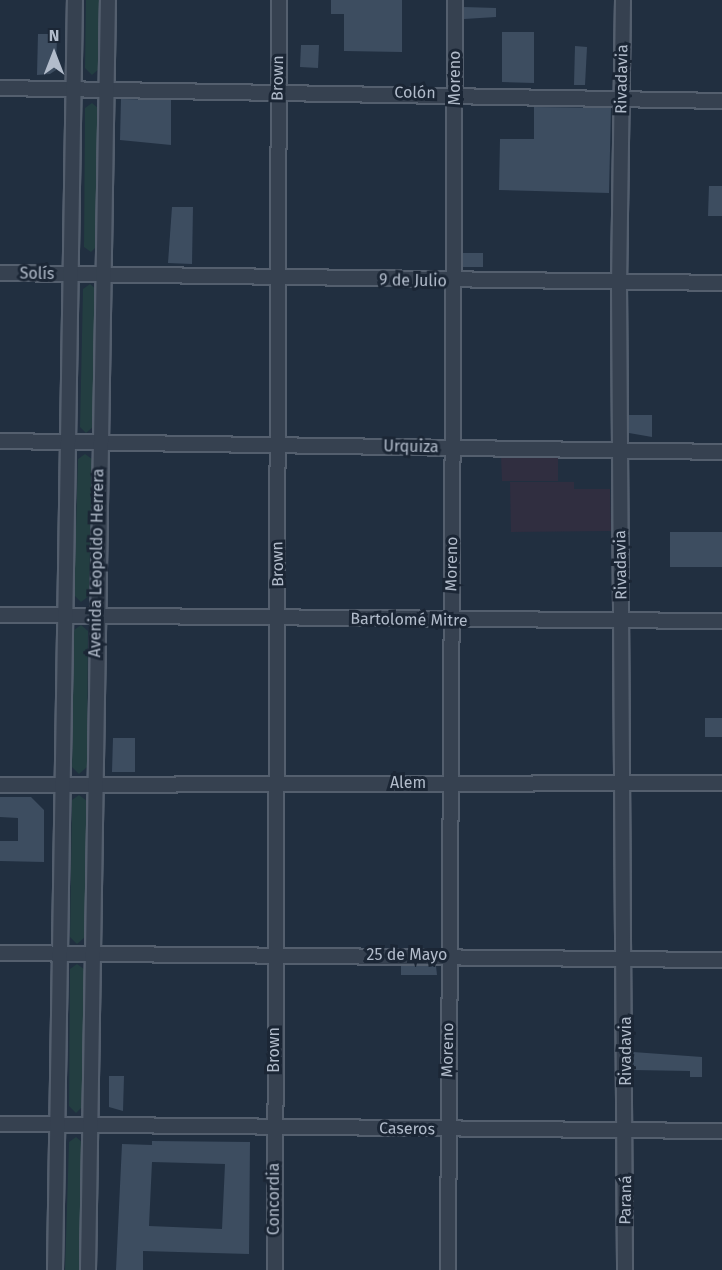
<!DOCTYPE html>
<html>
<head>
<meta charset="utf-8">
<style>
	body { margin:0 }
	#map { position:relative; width:722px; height:1270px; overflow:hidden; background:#212f40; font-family:"Fira Sans",sans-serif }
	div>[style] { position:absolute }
	.medical>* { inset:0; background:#302e40 }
	.green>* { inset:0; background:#233e41 }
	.building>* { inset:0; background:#3d4d60 }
	.roads { filter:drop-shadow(2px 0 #545f6e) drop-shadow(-2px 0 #545f6e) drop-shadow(0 2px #545f6e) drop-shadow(0 -2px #545f6e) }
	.minor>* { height:14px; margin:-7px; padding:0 7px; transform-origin:7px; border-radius:7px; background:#364150 }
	span { translate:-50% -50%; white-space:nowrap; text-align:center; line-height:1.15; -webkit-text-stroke:6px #1b2635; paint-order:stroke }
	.street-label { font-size:16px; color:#b2bccb }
	.north { position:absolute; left:24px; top:24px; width:60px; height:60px; -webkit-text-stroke:4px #1b2635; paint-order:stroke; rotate:0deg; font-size:16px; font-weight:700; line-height:24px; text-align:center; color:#b2bccb }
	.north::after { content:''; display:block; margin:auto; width:21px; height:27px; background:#b2bccb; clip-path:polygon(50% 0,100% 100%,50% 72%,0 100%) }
</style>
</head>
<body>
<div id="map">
	<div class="medical">
		<i style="clip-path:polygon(501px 456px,558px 456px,558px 481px,502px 481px)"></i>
		<i style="clip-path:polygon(510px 482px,574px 482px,574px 489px,610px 489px,611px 531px,511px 532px)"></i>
	</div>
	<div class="green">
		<i style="clip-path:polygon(86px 0,101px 0,100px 68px,92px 75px,85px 68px)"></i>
		<i style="clip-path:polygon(92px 103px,99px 109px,98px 245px,91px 252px,84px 247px,85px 108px)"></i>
		<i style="clip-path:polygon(90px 284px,97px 290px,94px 426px,86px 433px,80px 427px,83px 289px)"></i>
		<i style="clip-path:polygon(85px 454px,92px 459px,89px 596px,81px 602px,74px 595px,78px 459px)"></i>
		<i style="clip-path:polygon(81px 625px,88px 631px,87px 767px,79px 774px,72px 767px,74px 630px)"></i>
		<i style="clip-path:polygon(79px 795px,87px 801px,85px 937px,77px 944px,70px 937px,72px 800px)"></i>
		<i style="clip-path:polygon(77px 964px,84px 969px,83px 1106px,76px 1113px,69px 1106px,70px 969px)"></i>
		<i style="clip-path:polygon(76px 1137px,83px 1143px,80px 1270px,65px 1270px,69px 1142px)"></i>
	</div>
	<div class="building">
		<i style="clip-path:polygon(331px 0,402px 0,402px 52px,344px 51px,344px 14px,331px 14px)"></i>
		<i style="clip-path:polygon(464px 7px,496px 8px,496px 17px,464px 19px)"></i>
		<i style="clip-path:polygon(502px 32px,534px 32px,534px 83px,502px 82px)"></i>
		<i style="clip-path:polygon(38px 34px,57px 34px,56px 70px,50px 74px,37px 75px)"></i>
		<i style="clip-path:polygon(301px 45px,319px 45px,318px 68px,300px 67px)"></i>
		<i style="clip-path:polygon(575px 46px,587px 47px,585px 85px,574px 85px)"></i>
		<i style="clip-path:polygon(121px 99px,171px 100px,171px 145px,120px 140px)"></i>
		<i style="clip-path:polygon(534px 107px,611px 108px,609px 193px,499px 190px,500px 139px,534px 139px)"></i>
		<i style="clip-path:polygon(709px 186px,722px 186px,722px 216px,708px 216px)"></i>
		<i style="clip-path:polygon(172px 207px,193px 207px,192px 264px,168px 263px)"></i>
		<i style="clip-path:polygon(463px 253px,483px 253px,483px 267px,463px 267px)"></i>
		<i style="clip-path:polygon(629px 415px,652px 415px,652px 437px,629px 433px)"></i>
		<i style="clip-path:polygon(670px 532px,722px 532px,722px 567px,670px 567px)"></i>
		<i style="clip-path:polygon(705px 718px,722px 718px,722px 737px,705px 737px)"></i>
		<i style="clip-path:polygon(113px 738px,135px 738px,135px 772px,112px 772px)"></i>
		<i style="clip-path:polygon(0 797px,31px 797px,44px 810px,44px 862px,0 861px,0 841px,18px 841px,18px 818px,0 817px)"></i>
		<i style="clip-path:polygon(401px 966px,436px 966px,437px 975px,401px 975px)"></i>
		<i style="clip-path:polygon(633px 1052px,702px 1057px,702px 1077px,690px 1077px,690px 1071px,633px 1070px)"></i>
		<i style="clip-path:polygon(109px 1076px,124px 1076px,123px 1111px,109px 1107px)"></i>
		<i style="clip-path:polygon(evenodd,152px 1141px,250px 1142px,249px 1254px,143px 1251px,143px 1270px,116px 1270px,122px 1144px,152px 1145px,152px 1141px,152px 1162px,225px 1164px,222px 1229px,149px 1226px,152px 1162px)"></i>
	</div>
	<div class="roads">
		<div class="minor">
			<i style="left:623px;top:0;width:283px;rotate:90.8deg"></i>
			<i style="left:619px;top:283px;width:987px;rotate:89.65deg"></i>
			<i style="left:0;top:88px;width:722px;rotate:1.03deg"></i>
			<i style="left:0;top:273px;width:722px;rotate:0.79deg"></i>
			<i style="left:0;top:441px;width:722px;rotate:0.87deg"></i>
			<i style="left:0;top:615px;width:722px;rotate:0.48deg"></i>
			<i style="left:0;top:785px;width:722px;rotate:-0.16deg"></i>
			<i style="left:0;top:953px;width:722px;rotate:0.56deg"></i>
			<i style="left:0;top:1124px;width:722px;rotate:0.56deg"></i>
			<i style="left:55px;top:1270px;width:1270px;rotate:-89.1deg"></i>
			<i style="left:88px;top:1270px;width:1270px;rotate:-89.1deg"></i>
			<i style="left:275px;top:1270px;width:1270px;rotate:-89.82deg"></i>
			<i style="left:448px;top:1270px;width:1270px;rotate:-89.68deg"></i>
		</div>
	</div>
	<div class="street-label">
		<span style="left:278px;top:78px;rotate:-89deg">Brown</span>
		<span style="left:455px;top:78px;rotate:-90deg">Moreno</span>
		<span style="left:622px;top:79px;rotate:-89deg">Rivadavia</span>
		<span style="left:415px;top:93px;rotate:1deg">Colón</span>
		<span style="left:37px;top:274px;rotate:1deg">Solís</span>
		<span style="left:413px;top:281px;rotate:1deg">9 de Julio</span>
		<span style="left:411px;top:447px;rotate:1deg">Urquiza</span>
		<span style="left:97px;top:563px;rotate:-89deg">Avenida Leopoldo Herrera</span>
		<span style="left:278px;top:564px;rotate:-91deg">Brown</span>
		<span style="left:452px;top:564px;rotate:-89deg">Moreno</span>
		<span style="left:621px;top:565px;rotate:-91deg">Rivadavia</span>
		<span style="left:409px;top:620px;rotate:1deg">Bartolomé Mitre</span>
		<span style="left:408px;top:783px">Alem</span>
		<span style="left:407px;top:955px">25 de Mayo</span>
		<span style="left:274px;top:1050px;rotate:-90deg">Brown</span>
		<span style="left:448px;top:1050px;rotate:-89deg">Moreno</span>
		<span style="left:626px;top:1051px;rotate:-90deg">Rivadavia</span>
		<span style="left:407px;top:1129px;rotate:1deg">Caseros</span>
		<span style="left:274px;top:1199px;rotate:-90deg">Concordia</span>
		<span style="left:626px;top:1200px;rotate:-89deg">Paraná</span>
	</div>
	<div class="north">N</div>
</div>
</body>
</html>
